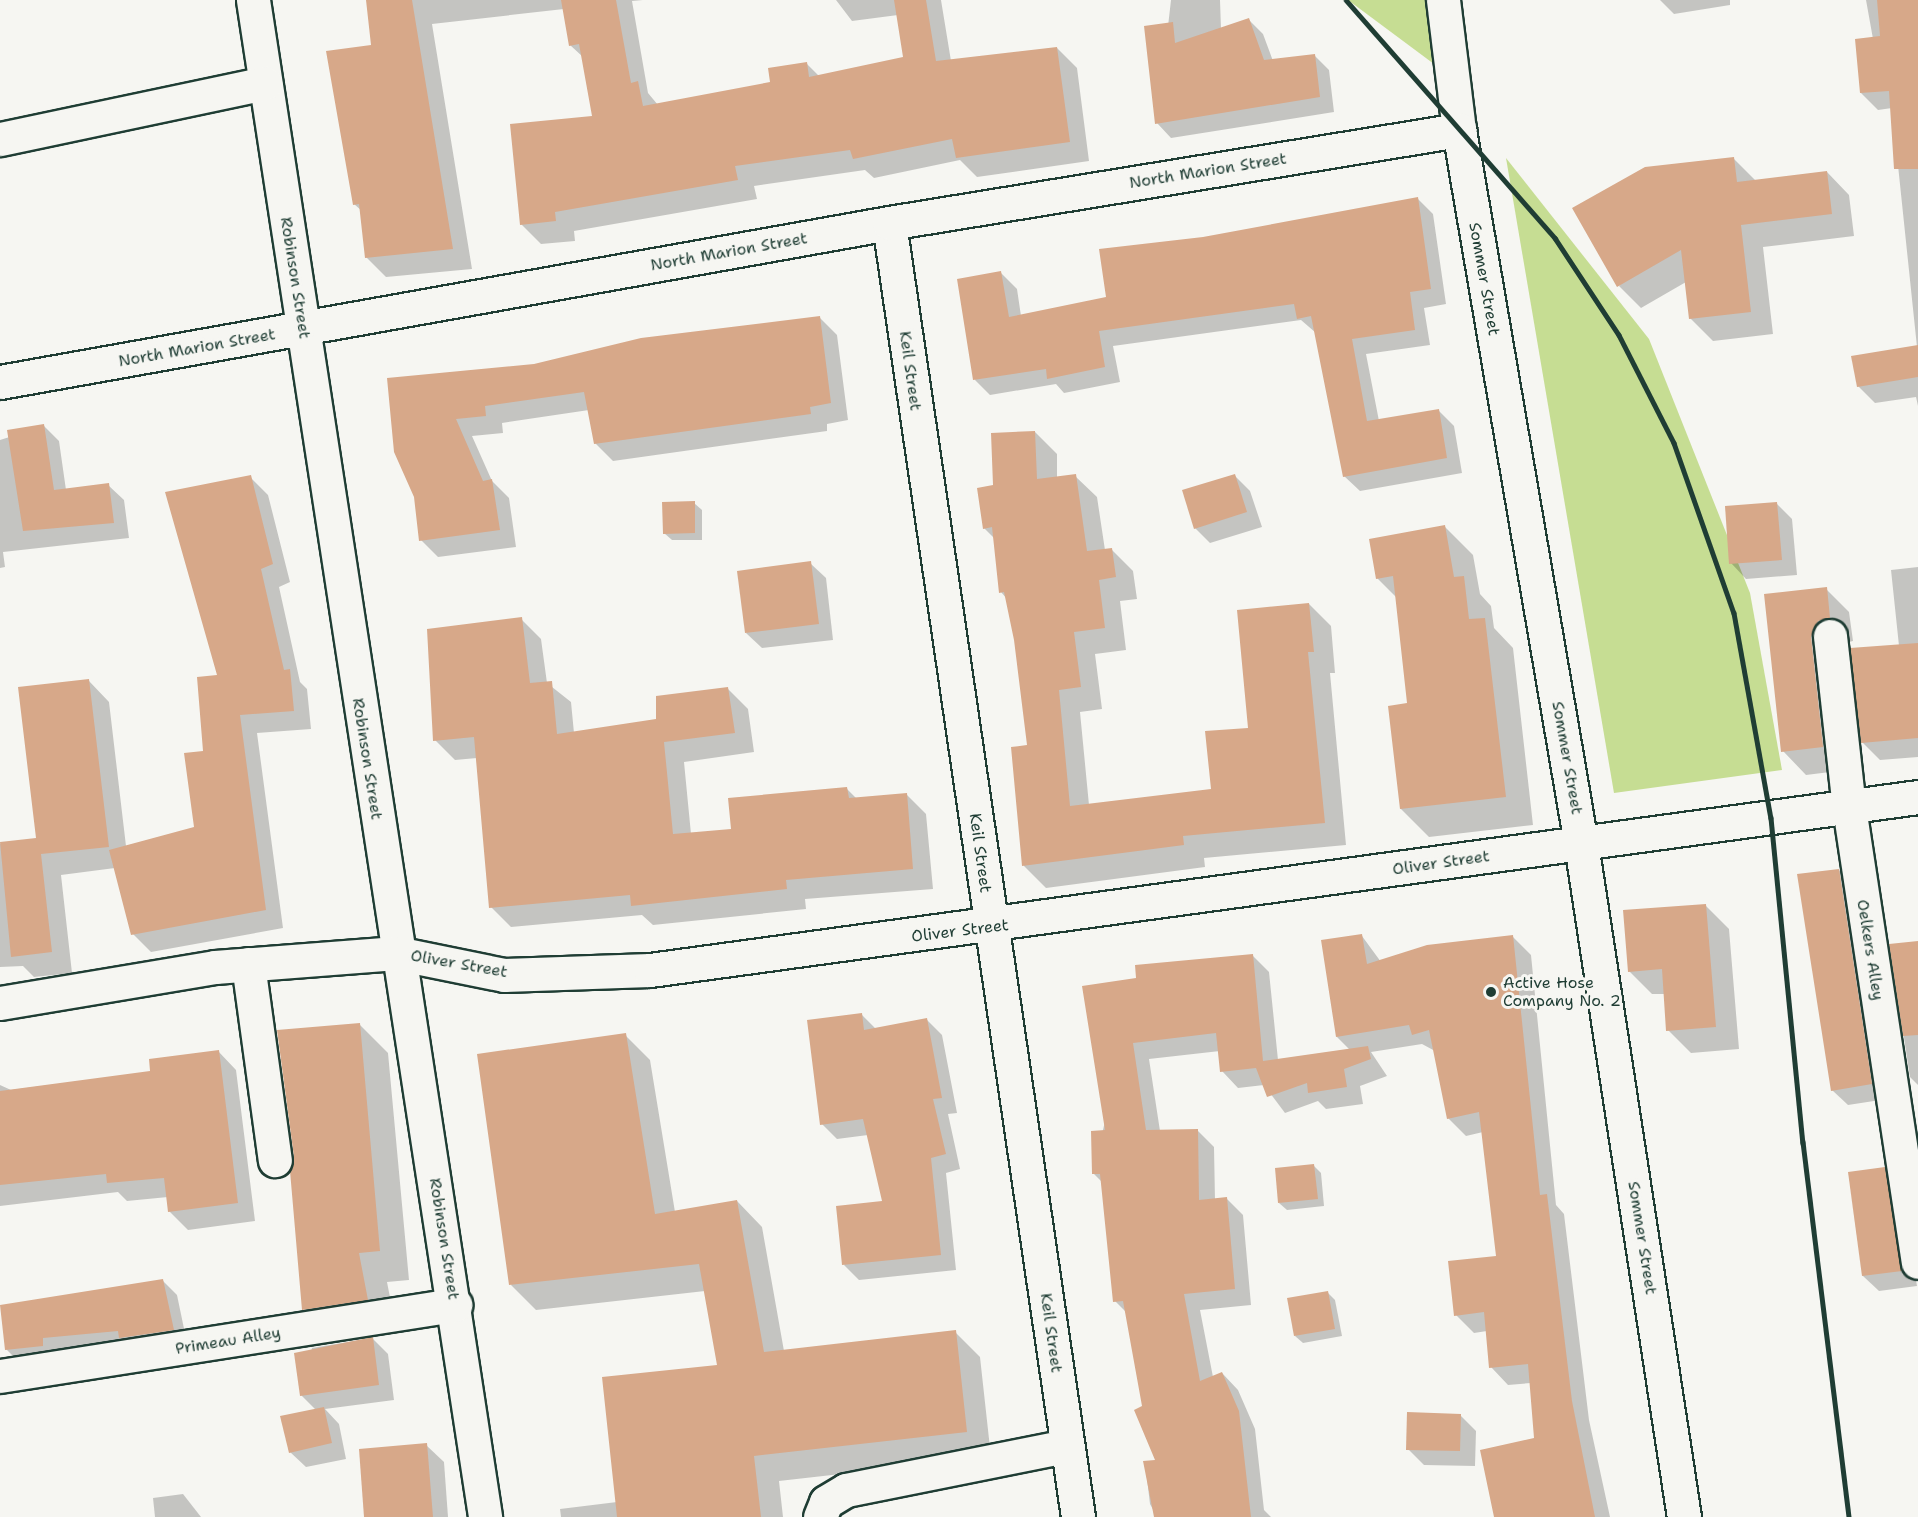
<!DOCTYPE html>
<html>
<head>
<meta charset="utf-8">
<style>
	body { margin:0 }
	#map { position:relative; width:1918px; height:1517px; overflow:hidden; background:#f6f6f2; font-family:"Shantell Sans",sans-serif }
	div>[style] { position:absolute }
	.green>* { inset:0; background:#c6dd93 }
	.shadow>* { inset:0; background:#0003 }
	.building>* { inset:0; background:#d7a889 }
	.roads { filter:drop-shadow(2px 0 #1f3d34) drop-shadow(-2px 0 #1f3d34) drop-shadow(0 2px #1f3d34) drop-shadow(0 -2px #1f3d34) }
	.minor>* { height:33px; margin:-16.5px; padding:0 16.5px; transform-origin:16.5px; border-radius:16.5px; background:#f6f6f2 }
	.rail>* { height:4.5px; margin:-2.25px; padding:0 2.25px; transform-origin:2.25px; border-radius:2.25px; background:#1f3d34 }
	.dots>* { width:16px; height:16px; translate:-50% -50%; box-sizing:border-box; border:3px solid #f6f6f2; border-radius:50% }
	span { translate:-50% -50%; white-space:nowrap; text-align:center; line-height:1.15; -webkit-text-stroke:6px #f6f6f2; paint-order:stroke }
	.street-label { font-size:16px; color:#1f3d34 }
	.poi-label { font-size:16px; color:#1f3d34 }
	.left { translate:0 -50%; text-align:left }
</style>
</head>
<body>
<div id="map">
	<div class="green">
		<i style="clip-path:polygon(1348px 0,1427px 0,1438px 67px)"></i>
		<i style="clip-path:polygon(1506px 158px,1649px 339px,1750px 593px,1782px 770px,1614px 793px)"></i>
	</div>
	<div class="shadow">
		<i style="clip-path:polygon(367px 0,643px 0,632px 1px,648px 93px,658px 105px,772px 83px,807px 64px,820px 77px,905px 59px,898px 15px,852px 21px,836px 0,941px 0,951px 61px,1057px 48px,1077px 68px,1089px 161px,977px 177px,960px 160px,874px 178px,865px 170px,754px 186px,757px 199px,574px 231px,575px 241px,541px 244px,521px 224px,594px 118px,583px 57px,570px 45px,564px 9px,432px 24px,472px 269px,386px 277px,366px 257px,362px 211px,354px 204px,373px 46px)"></i>
		<i style="clip-path:polygon(1171px 0,1220px 0,1221px 29px,1249px 20px,1263px 34px,1273px 61px,1314px 55px,1329px 70px,1334px 112px,1171px 138px,1157px 123px)"></i>
		<i style="clip-path:polygon(1660px 0,1730px 0,1730px 5px,1674px 14px)"></i>
		<i style="clip-path:polygon(1866px 0,1918px 0,1918px 406px,1916px 397px,1875px 403px,1858px 386px,1917px 347px,1892px 108px,1878px 110px,1861px 93px,1873px 39px)"></i>
		<i style="clip-path:polygon(1733px 158px,1756px 181px,1827px 172px,1849px 195px,1854px 236px,1763px 247px,1773px 334px,1713px 341px,1690px 318px,1686px 282px,1641px 308px,1619px 286px)"></i>
		<i style="clip-path:polygon(1418px 199px,1433px 214px,1446px 304px,1424px 308px,1430px 345px,1366px 354px,1379px 421px,1438px 410px,1454px 426px,1462px 473px,1360px 491px,1344px 476px,1316px 333px,1301px 320px,1113px 346px,1120px 382px,1064px 393px,1056px 384px,990px 395px,975px 380px,1001px 273px,1017px 289px,1021px 316px,1107px 299px,1203px 238px)"></i>
		<i style="clip-path:polygon(820px 318px,837px 335px,848px 420px,827px 424px,827px 431px,613px 461px,595px 443px,589px 410px,502px 423px,503px 433px,472px 436px,492px 481px,509px 498px,516px 547px,438px 557px,421px 540px,415px 497px,395px 452px,534px 366px)"></i>
		<i style="clip-path:polygon(44px 426px,59px 441px,66px 490px,108px 485px,124px 500px,129px 538px,3px 552px,5px 567px,0 568px,0 440px)"></i>
		<i style="clip-path:polygon(1035px 432px,1057px 454px,1057px 478px,1075px 476px,1097px 497px,1105px 550px,1111px 549px,1133px 571px,1137px 599px,1120px 601px,1126px 650px,1095px 654px,1102px 709px,1080px 712px,1089px 805px,1212px 790px,1249px 729px,1309px 604px,1331px 626px,1335px 673px,1330px 673px,1346px 845px,1204px 858px,1205px 867px,1046px 888px,1024px 866px,1028px 747px,1016px 639px,1007px 599px,1001px 592px,994px 538px,984px 528px,995px 487px)"></i>
		<i style="clip-path:polygon(1235px 476px,1250px 491px,1262px 527px,1210px 543px,1195px 528px)"></i>
		<i style="clip-path:polygon(250px 477px,268px 495px,290px 582px,279px 587px,300px 682px,307px 689px,311px 729px,257px 733px,283px 928px,151px 952px,133px 934px,115px 868px,61px 875px,72px 973px,34px 977px,23px 966px,0 967px,0 844px,37px 839px,89px 681px,109px 702px,126px 846px,195px 828px)"></i>
		<i style="clip-path:polygon(694px 503px,702px 510px,702px 540px,672px 540px,664px 533px)"></i>
		<i style="clip-path:polygon(1777px 504px,1792px 519px,1797px 575px,1746px 579px,1731px 563px)"></i>
		<i style="clip-path:polygon(1445px 527px,1473px 555px,1480px 594px,1491px 606px,1494px 628px,1513px 648px,1533px 825px,1429px 837px,1401px 809px,1409px 705px,1397px 598px,1377px 578px)"></i>
		<i style="clip-path:polygon(810px 563px,826px 578px,833px 640px,762px 648px,746px 633px)"></i>
		<i style="clip-path:polygon(1918px 567px,1918px 757px,1880px 760px,1862px 742px,1899px 646px,1891px 570px)"></i>
		<i style="clip-path:polygon(1826px 589px,1849px 612px,1853px 641px,1841px 644px,1846px 770px,1806px 775px,1783px 751px,1766px 595px)"></i>
		<i style="clip-path:polygon(521px 619px,541px 639px,547px 683px,571px 702px,574px 733px,658px 721px,727px 688px,748px 709px,754px 752px,684px 762px,691px 834px,732px 830px,847px 789px,857px 799px,906px 794px,926px 814px,933px 889px,805px 899px,806px 909px,653px 925px,642px 915px,511px 927px,491px 907px,477px 758px,455px 760px,435px 740px)"></i>
		<i style="clip-path:polygon(1839px 870px,1854px 886px,1887px 1099px,1848px 1105px,1832px 1090px)"></i>
		<i style="clip-path:polygon(1706px 906px,1729px 929px,1739px 1049px,1691px 1053px,1668px 1030px,1665px 994px,1652px 994px,1629px 971px)"></i>
		<i style="clip-path:polygon(1362px 936px,1381px 962px,1513px 937px,1531px 955px,1556px 1205px,1564px 1214px,1589px 1420px,1610px 1517px,1495px 1517px,1536px 1439px,1531px 1383px,1508px 1385px,1491px 1367px,1487px 1331px,1474px 1333px,1456px 1315px,1498px 1257px,1483px 1132px,1466px 1136px,1448px 1118px,1435px 1051px,1422px 1044px,1371px 1052px,1387px 1076px,1360px 1086px,1363px 1104px,1326px 1109px,1318px 1101px,1285px 1113px,1264px 1085px,1238px 1088px,1222px 1071px,1220px 1051px,1149px 1059px,1160px 1131px,1197px 1130px,1214px 1147px,1215px 1200px,1227px 1199px,1243px 1215px,1251px 1305px,1200px 1310px,1213px 1377px,1222px 1373px,1238px 1390px,1255px 1429px,1264px 1510px,1271px 1517px,1157px 1517px,1150px 1504px,1145px 1462px,1157px 1461px,1127px 1313px,1115px 1301px,1103px 1183px,1093px 1173px,1138px 979px,1253px 956px,1269px 972px,1278px 1060px,1350px 1050px,1337px 1037px)"></i>
		<i style="clip-path:polygon(1918px 942px,1918px 1085px,1910px 1077px,1890px 945px)"></i>
		<i style="clip-path:polygon(861px 1014px,876px 1029px,926px 1019px,942px 1035px,957px 1113px,948px 1114px,960px 1169px,946px 1173px,956px 1270px,859px 1280px,844px 1265px,884px 1202px,868px 1135px,837px 1139px,822px 1124px)"></i>
		<i style="clip-path:polygon(359px 1024px,388px 1053px,409px 1280px,387px 1282px,396px 1328px,333px 1338px,304px 1309px)"></i>
		<i style="clip-path:polygon(625px 1035px,650px 1060px,675px 1212px,737px 1201px,762px 1227px,784px 1351px,955px 1332px,980px 1357px,991px 1457px,779px 1481px,783px 1517px,561px 1517px,560px 1509px,617px 1502px,719px 1366px,705px 1291px,536px 1310px,511px 1285px)"></i>
		<i style="clip-path:polygon(218px 1051px,236px 1070px,255px 1221px,188px 1230px,169px 1211px,168px 1197px,127px 1201px,118px 1192px,0 1206px,0 1085px,11px 1090px,152px 1072px)"></i>
		<i style="clip-path:polygon(1314px 1166px,1321px 1173px,1324px 1206px,1287px 1210px,1279px 1203px)"></i>
		<i style="clip-path:polygon(1884px 1169px,1900px 1185px,1917px 1286px,1879px 1291px,1863px 1276px)"></i>
		<i style="clip-path:polygon(163px 1281px,177px 1295px,187px 1343px,20px 1363px,6px 1349px)"></i>
		<i style="clip-path:polygon(1328px 1293px,1335px 1300px,1342px 1336px,1303px 1343px,1295px 1336px)"></i>
		<i style="clip-path:polygon(372px 1338px,388px 1354px,394px 1400px,325px 1409px,339px 1424px,346px 1459px,306px 1467px,290px 1452px,316px 1410px,301px 1395px,312px 1348px)"></i>
		<i style="clip-path:polygon(1460px 1415px,1476px 1431px,1475px 1466px,1424px 1465px,1408px 1449px)"></i>
		<i style="clip-path:polygon(426px 1445px,444px 1462px,448px 1517px,366px 1517px)"></i>
		<i style="clip-path:polygon(183px 1494px,201px 1517px,155px 1517px,153px 1498px)"></i>
	</div>
	<div class="building">
		<i style="clip-path:polygon(366px 0,412px 0,453px 249px,365px 258px,359px 204px,353px 205px,326px 51px,371px 45px)"></i>
		<i style="clip-path:polygon(561px 0,616px 0,631px 83px,638px 81px,643px 106px,770px 82px,768px 68px,807px 62px,809px 77px,903px 57px,894px 0,926px 0,936px 61px,1057px 47px,1070px 142px,956px 158px,952px 139px,853px 159px,850px 150px,735px 166px,738px 180px,555px 212px,556px 221px,520px 225px,510px 124px,592px 116px,579px 44px,569px 46px)"></i>
		<i style="clip-path:polygon(1877px 0,1918px 0,1918px 169px,1894px 169px,1889px 91px,1860px 93px,1855px 39px,1880px 36px)"></i>
		<i style="clip-path:polygon(1249px 18px,1264px 60px,1315px 54px,1320px 97px,1155px 124px,1144px 26px,1173px 22px,1175px 43px)"></i>
		<i style="clip-path:polygon(1734px 157px,1737px 182px,1827px 171px,1832px 214px,1741px 225px,1751px 312px,1689px 319px,1681px 250px,1617px 287px,1572px 208px,1645px 167px)"></i>
		<i style="clip-path:polygon(1418px 197px,1431px 289px,1410px 292px,1415px 330px,1352px 339px,1367px 421px,1439px 409px,1447px 458px,1343px 477px,1311px 316px,1297px 319px,1294px 304px,1099px 331px,1105px 367px,1047px 379px,1046px 369px,973px 380px,957px 279px,1001px 271px,1009px 317px,1106px 297px,1099px 249px,1203px 237px)"></i>
		<i style="clip-path:polygon(820px 316px,831px 403px,810px 407px,811px 414px,594px 444px,584px 392px,485px 406px,486px 416px,456px 419px,483px 481px,492px 479px,500px 530px,419px 541px,414px 497px,394px 452px,387px 378px,534px 364px,641px 338px)"></i>
		<i style="clip-path:polygon(1918px 345px,1918px 377px,1857px 387px,1851px 356px)"></i>
		<i style="clip-path:polygon(44px 424px,54px 490px,109px 483px,114px 523px,23px 531px,7px 430px)"></i>
		<i style="clip-path:polygon(1035px 431px,1037px 479px,1076px 474px,1087px 551px,1112px 548px,1116px 577px,1099px 580px,1105px 628px,1074px 632px,1081px 687px,1059px 690px,1070px 806px,1211px 789px,1205px 731px,1248px 728px,1237px 610px,1309px 603px,1314px 652px,1308px 652px,1325px 823px,1183px 836px,1184px 845px,1022px 866px,1011px 747px,1027px 745px,1014px 640px,1004px 592px,999px 593px,992px 527px,983px 529px,977px 488px,993px 485px,991px 433px)"></i>
		<i style="clip-path:polygon(1235px 474px,1247px 512px,1194px 529px,1182px 490px)"></i>
		<i style="clip-path:polygon(251px 475px,273px 564px,261px 569px,284px 670px,290px 669px,294px 711px,240px 715px,266px 910px,131px 935px,109px 850px,194px 827px,184px 753px,203px 751px,197px 677px,217px 675px,165px 492px)"></i>
		<i style="clip-path:polygon(695px 501px,695px 533px,663px 534px,662px 502px)"></i>
		<i style="clip-path:polygon(1777px 502px,1782px 560px,1729px 564px,1725px 506px)"></i>
		<i style="clip-path:polygon(1445px 525px,1454px 577px,1464px 576px,1469px 619px,1485px 618px,1506px 797px,1400px 809px,1388px 706px,1407px 703px,1393px 576px,1376px 579px,1369px 539px)"></i>
		<i style="clip-path:polygon(811px 561px,819px 624px,745px 633px,737px 571px)"></i>
		<i style="clip-path:polygon(1827px 587px,1830px 618px,1818px 621px,1811px 637px,1823px 747px,1781px 752px,1764px 594px)"></i>
		<i style="clip-path:polygon(522px 617px,530px 683px,552px 681px,557px 734px,656px 719px,656px 696px,728px 687px,735px 733px,664px 742px,673px 834px,731px 829px,728px 798px,847px 787px,849px 798px,907px 793px,913px 869px,786px 880px,787px 889px,631px 906px,630px 895px,489px 908px,474px 737px,433px 741px,427px 629px)"></i>
		<i style="clip-path:polygon(1918px 643px,1918px 738px,1861px 743px,1850px 648px)"></i>
		<i style="clip-path:polygon(89px 679px,109px 847px,41px 854px,52px 952px,11px 957px,0 842px,36px 838px,18px 687px)"></i>
		<i style="clip-path:polygon(1839px 869px,1872px 1084px,1831px 1091px,1797px 874px)"></i>
		<i style="clip-path:polygon(1706px 904px,1716px 1027px,1666px 1031px,1662px 969px,1628px 972px,1623px 910px)"></i>
		<i style="clip-path:polygon(1362px 934px,1367px 964px,1427px 945px,1513px 935px,1540px 1195px,1547px 1194px,1572px 1401px,1595px 1517px,1494px 1517px,1480px 1450px,1534px 1438px,1528px 1364px,1489px 1368px,1484px 1312px,1454px 1316px,1448px 1261px,1496px 1256px,1479px 1112px,1447px 1119px,1429px 1030px,1412px 1035px,1409px 1025px,1336px 1037px,1321px 940px)"></i>
		<i style="clip-path:polygon(1918px 941px,1918px 1035px,1903px 1036px,1889px 944px)"></i>
		<i style="clip-path:polygon(1253px 954px,1263px 1061px,1368px 1046px,1371px 1059px,1344px 1069px,1347px 1087px,1308px 1093px,1307px 1083px,1267px 1097px,1256px 1068px,1220px 1072px,1216px 1033px,1133px 1043px,1146px 1130px,1198px 1129px,1199px 1200px,1227px 1197px,1235px 1289px,1184px 1294px,1200px 1381px,1222px 1372px,1239px 1411px,1251px 1517px,1154px 1517px,1143px 1461px,1155px 1460px,1134px 1410px,1142px 1406px,1123px 1301px,1113px 1302px,1100px 1174px,1092px 1174px,1091px 1131px,1105px 1130px,1082px 986px,1136px 978px,1135px 965px)"></i>
		<i style="clip-path:polygon(862px 1013px,864px 1030px,927px 1018px,942px 1098px,933px 1099px,946px 1154px,931px 1158px,941px 1255px,842px 1265px,836px 1206px,882px 1201px,863px 1119px,820px 1125px,807px 1020px)"></i>
		<i style="clip-path:polygon(360px 1023px,380px 1251px,359px 1253px,368px 1300px,302px 1310px,290px 1171px,294px 1157px,277px 1030px)"></i>
		<i style="clip-path:polygon(626px 1033px,655px 1214px,737px 1200px,764px 1352px,956px 1330px,967px 1432px,754px 1456px,761px 1517px,617px 1517px,602px 1377px,717px 1365px,699px 1264px,509px 1285px,477px 1054px)"></i>
		<i style="clip-path:polygon(219px 1050px,238px 1203px,168px 1212px,164px 1178px,107px 1183px,106px 1174px,0 1185px,0 1091px,150px 1071px,149px 1059px)"></i>
		<i style="clip-path:polygon(1314px 1164px,1318px 1199px,1278px 1203px,1275px 1168px)"></i>
		<i style="clip-path:polygon(1885px 1167px,1902px 1271px,1862px 1276px,1848px 1172px)"></i>
		<i style="clip-path:polygon(163px 1279px,174px 1330px,119px 1338px,118px 1331px,43px 1338px,43px 1346px,5px 1350px,0 1305px)"></i>
		<i style="clip-path:polygon(1328px 1291px,1335px 1329px,1294px 1336px,1287px 1298px)"></i>
		<i style="clip-path:polygon(373px 1337px,379px 1385px,300px 1396px,294px 1353px)"></i>
		<i style="clip-path:polygon(324px 1407px,332px 1443px,289px 1453px,280px 1416px)"></i>
		<i style="clip-path:polygon(1407px 1412px,1461px 1414px,1460px 1451px,1406px 1450px)"></i>
		<i style="clip-path:polygon(427px 1443px,433px 1517px,364px 1517px,359px 1449px)"></i>
	</div>
	<div class="roads">
		<div class="minor">
			<i style="left:253px;top:0;width:1535px;rotate:81.3deg"></i>
			<i style="left:1443px;top:0;width:131px;rotate:83deg"></i>
			<i style="left:1459px;top:130px;width:724px;rotate:80.3deg"></i>
			<i style="left:1581px;top:844px;width:681px;rotate:81.3deg"></i>
			<i style="left:0;top:139px;width:271px;rotate:-11.9deg"></i>
			<i style="left:889px;top:223px;width:1308px;rotate:81.69deg"></i>
			<i style="left:0;top:382px;width:903px;rotate:-10.14deg"></i>
			<i style="left:889px;top:223px;width:578px;rotate:-9.27deg"></i>
			<i style="left:1830px;top:636px;width:172px;rotate:83.7deg"></i>
			<i style="left:1849px;top:807px;width:460px;rotate:81.4deg"></i>
			<i style="left:248px;top:964px;width:198px;rotate:82.2deg"></i>
			<i style="left:0;top:1003px;width:218px;rotate:-9.5deg"></i>
			<i style="left:215px;top:967px;width:182px;rotate:-4.4deg"></i>
			<i style="left:396px;top:953px;width:110px;rotate:11.5deg"></i>
			<i style="left:504px;top:975px;width:146px;rotate:-2deg"></i>
			<i style="left:650px;top:970px;width:1280px;rotate:-7.77deg"></i>
			<i style="left:0;top:1376px;width:461px;rotate:-8.9deg"></i>
			<i style="left:820px;top:1517px;width:16px;rotate:-68deg"></i>
			<i style="left:826px;top:1502px;width:23px;rotate:-31deg"></i>
			<i style="left:846px;top:1490px;width:225px;rotate:-11.3deg"></i>
		</div>
	</div>
	<div class="rail">
		<i style="left:1346px;top:0;width:317px;rotate:48.7deg"></i>
		<i style="left:1555px;top:238px;width:116px;rotate:56.6deg"></i>
		<i style="left:1619px;top:335px;width:121px;rotate:63deg"></i>
		<i style="left:1674px;top:443px;width:180px;rotate:70.6deg"></i>
		<i style="left:1734px;top:613px;width:208px;rotate:79.8deg"></i>
		<i style="left:1771px;top:818px;width:326px;rotate:84.4deg"></i>
		<i style="left:1803px;top:1142px;width:378px;rotate:83deg"></i>
	</div>
	<div class="dots">
		<i style="left:1491px;top:992px;background:#1f3d34"></i>
	</div>
	<div class="street-label">
		<span style="left:1208px;top:171px;rotate:-9deg">North Marion Street</span>
		<span style="left:729px;top:252px;rotate:-10deg">North Marion Street</span>
		<span style="left:295px;top:278px;rotate:81deg">Robinson Street</span>
		<span style="left:1484px;top:279px;rotate:80deg">Sommer Street</span>
		<span style="left:197px;top:348px;rotate:-10deg">North Marion Street</span>
		<span style="left:910px;top:371px;rotate:82deg">Keil Street</span>
		<span style="left:1567px;top:758px;rotate:80deg">Sommer Street</span>
		<span style="left:367px;top:759px;rotate:81deg">Robinson Street</span>
		<span style="left:980px;top:853px;rotate:82deg">Keil Street</span>
		<span style="left:1441px;top:863px;rotate:-8deg">Oliver Street</span>
		<span style="left:960px;top:931px;rotate:-7deg">Oliver Street</span>
		<span style="left:1870px;top:950px;rotate:81deg">Oelkers Alley</span>
		<span style="left:459px;top:964px;rotate:10deg">Oliver Street</span>
		<span style="left:1642px;top:1238px;rotate:81deg">Sommer Street</span>
		<span style="left:444px;top:1239px;rotate:81deg">Robinson Street</span>
		<span style="left:1051px;top:1333px;rotate:82deg">Keil Street</span>
		<span style="left:228px;top:1341px;rotate:-9deg">Primeau Alley</span>
	</div>
	<div class="poi-label">
		<span class="left" style="left:1503px;top:992px">Active Hose<br>Company No. 2</span>
	</div>
</div>
</body>
</html>
